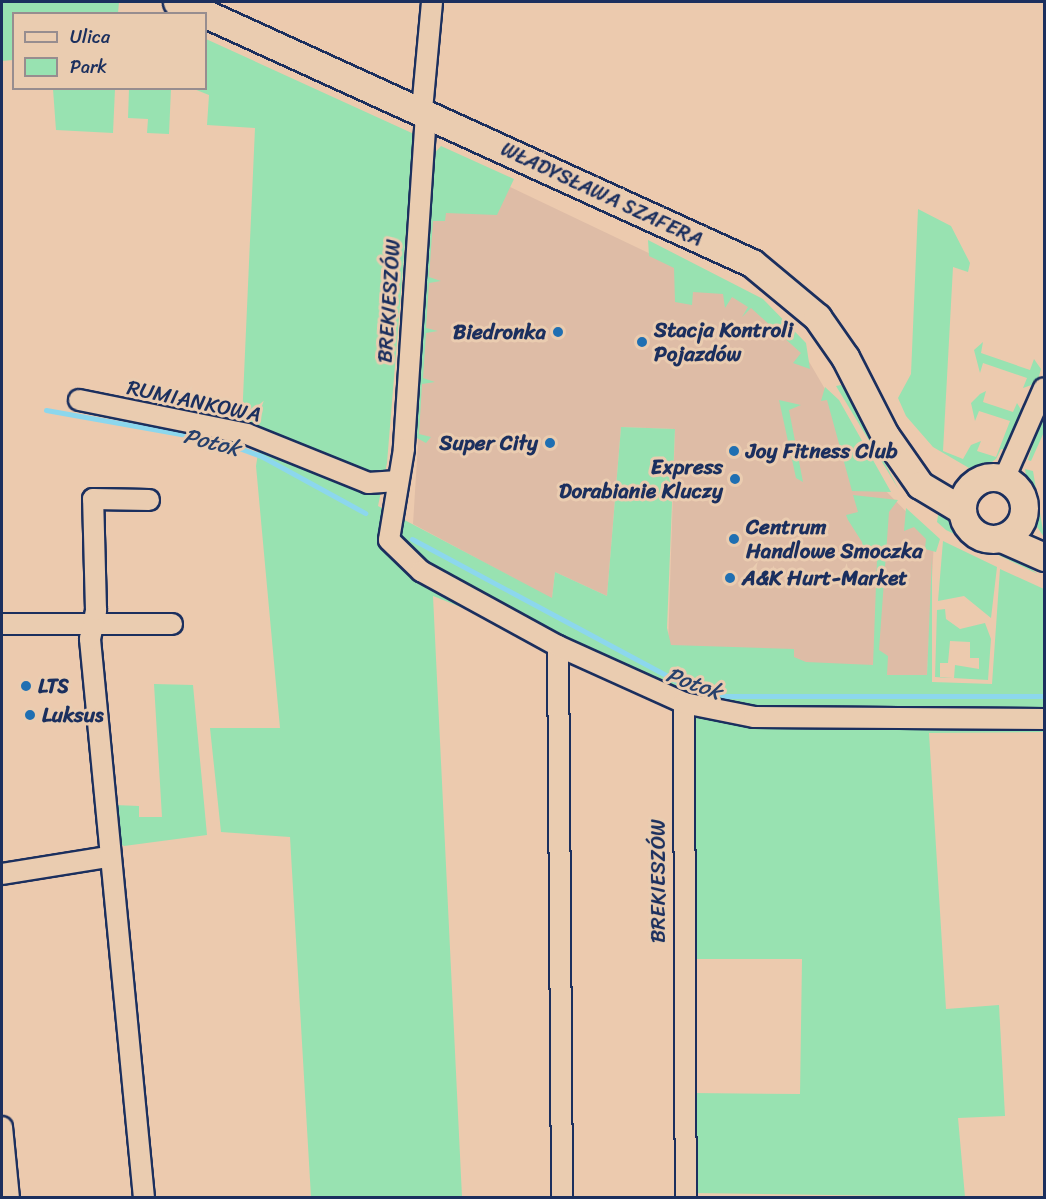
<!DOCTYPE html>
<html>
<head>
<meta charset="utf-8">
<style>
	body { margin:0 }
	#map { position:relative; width:1046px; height:1199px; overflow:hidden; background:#eccaae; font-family:Sriracha,sans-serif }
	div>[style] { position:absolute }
	.built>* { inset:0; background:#debca6 }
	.green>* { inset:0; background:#98e2b1 }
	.stream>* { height:5px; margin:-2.5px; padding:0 2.5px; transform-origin:2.5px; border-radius:2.5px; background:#8cd7ed }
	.roads { filter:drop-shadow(2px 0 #1b2f5e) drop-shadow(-2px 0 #1b2f5e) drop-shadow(0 2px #1b2f5e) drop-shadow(0 -2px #1b2f5e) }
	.street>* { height:20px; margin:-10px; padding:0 10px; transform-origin:10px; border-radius:10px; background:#eaccb0 }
	.secondary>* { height:27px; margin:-13.5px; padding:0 13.5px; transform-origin:13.5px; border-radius:13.5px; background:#eaccb0 }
	.secondary>.ring { margin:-13.5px; padding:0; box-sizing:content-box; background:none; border:27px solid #eaccb0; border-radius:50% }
	.dots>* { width:16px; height:16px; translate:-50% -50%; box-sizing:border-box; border:3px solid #eaccb0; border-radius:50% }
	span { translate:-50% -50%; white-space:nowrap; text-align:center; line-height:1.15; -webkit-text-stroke:6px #eaccb0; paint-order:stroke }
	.street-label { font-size:21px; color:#1b2f5e }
	.poi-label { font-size:21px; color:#1b2f5e; font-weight:700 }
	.left { translate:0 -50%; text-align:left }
	.right { translate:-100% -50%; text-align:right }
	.water-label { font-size:22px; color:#26406c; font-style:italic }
	.frame { position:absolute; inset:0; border:3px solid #1b2f5e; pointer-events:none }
	.legend { position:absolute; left:12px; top:12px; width:195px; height:78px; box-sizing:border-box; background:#eaccb0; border:2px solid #978d8f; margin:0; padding:8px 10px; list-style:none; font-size:18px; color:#1b2f5e }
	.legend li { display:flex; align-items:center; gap:12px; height:30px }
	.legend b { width:30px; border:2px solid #978d8f }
</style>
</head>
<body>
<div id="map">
	<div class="built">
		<i style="clip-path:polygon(445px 156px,720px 287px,752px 306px,804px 353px,882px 487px,934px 540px,927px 675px,877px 675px,668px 647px,675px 429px,621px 427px,607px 596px,555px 572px,552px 599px,413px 524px,432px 217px)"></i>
	</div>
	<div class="green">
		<i style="clip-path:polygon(2px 2px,119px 2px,118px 13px,14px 14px,13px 60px,2px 61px)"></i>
		<i style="clip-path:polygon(206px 25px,405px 118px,409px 123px,206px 31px)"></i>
		<i style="clip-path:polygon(206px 39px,414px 134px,387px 463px,378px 506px,552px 598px,555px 572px,607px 596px,621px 427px,675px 429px,667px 628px,671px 645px,794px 649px,794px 657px,806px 662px,873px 665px,877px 559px,865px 558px,862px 542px,848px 520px,846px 515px,858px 512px,853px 495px,898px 500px,889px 512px,879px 650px,888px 656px,887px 675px,927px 675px,932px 556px,932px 682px,992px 684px,1000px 569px,1044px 589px,1044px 732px,929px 733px,946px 1009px,999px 1005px,1005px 1116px,958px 1118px,965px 1197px,691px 1193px,691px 1093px,800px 1094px,802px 959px,692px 959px,687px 720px,669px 701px,574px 652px,433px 596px,462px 1197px,311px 1197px,290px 837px,221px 832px,210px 728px,280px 728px,256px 466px,262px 428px,242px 420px,255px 128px,207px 125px,209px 95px,194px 89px,206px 88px)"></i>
		<i style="clip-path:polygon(53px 89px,115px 89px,113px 133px,56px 130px)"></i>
		<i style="clip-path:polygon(129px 89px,171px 89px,169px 134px,147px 133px,148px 119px,128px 118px)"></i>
		<i style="clip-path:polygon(441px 146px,514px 179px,497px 215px,446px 213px,445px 221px,433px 221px,429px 277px,441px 281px,429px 283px,426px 328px,438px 331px,426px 333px,423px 378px,435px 382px,422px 384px,419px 434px,431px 437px,426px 443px,417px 438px,411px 423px,431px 157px)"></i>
		<i style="clip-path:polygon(918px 209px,951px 226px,970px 263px,968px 272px,953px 267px,943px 451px,963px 459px,971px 445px,981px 441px,977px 451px,996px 457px,1010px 421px,979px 411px,975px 421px,971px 403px,980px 394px,986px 391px,983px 402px,1013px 412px,1017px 403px,1023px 413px,1006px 450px,1001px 449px,996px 459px,985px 467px,969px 468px,933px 447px,906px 416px,898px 398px,911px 374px)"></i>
		<i style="clip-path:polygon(648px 240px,763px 299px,806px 343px,810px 369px,793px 363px,801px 353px,751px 308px,742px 317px,748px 307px,732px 297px,725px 308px,723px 294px,693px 292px,692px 305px,675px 302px,674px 268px,649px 256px)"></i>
		<i style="clip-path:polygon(983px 342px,981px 353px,1030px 370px,1034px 359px,1041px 369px,1037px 383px,1023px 388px,1027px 378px,983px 363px,980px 373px,974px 350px)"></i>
		<i style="clip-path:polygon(841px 385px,849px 395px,899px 490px,836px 386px)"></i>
		<i style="clip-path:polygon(825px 387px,839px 400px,891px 492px,852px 491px,827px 400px,821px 401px)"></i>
		<i style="clip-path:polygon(779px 400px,801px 405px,789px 410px,803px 482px,796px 478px)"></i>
		<i style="clip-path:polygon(1044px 408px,1044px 432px,1031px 461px,1028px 460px)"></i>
		<i style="clip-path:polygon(1025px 469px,1033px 471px,1044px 537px,1033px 521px)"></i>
		<i style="clip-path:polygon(940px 502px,968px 538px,1000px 547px,1038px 574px,946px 530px,937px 522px)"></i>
		<i style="clip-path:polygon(906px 508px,940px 539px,936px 552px,925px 549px,926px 539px,914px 527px,904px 531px)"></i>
		<i style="clip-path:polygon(943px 541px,997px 567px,991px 618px,964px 596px,938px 601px)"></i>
		<i style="clip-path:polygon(evenodd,945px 609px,946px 619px,960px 629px,985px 623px,991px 639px,988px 680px,935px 677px,937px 610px,945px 609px,950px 641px,970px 642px,970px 658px,979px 658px,979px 669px,955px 665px,954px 678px,940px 678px,940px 663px,948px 663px,950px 641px)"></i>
		<i style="clip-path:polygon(154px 684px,193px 685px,207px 835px,124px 846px,117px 842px,115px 805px,139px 806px,139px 817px,162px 817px)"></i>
	</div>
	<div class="stream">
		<i style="left:46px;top:410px;width:177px;rotate:10.1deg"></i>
		<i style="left:220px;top:441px;width:44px;rotate:20.1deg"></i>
		<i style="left:261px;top:456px;width:119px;rotate:28.7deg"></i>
		<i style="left:412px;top:539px;width:298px;rotate:28.2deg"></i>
		<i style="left:675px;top:680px;width:52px;rotate:17.7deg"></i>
		<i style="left:725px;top:696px;width:319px"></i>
	</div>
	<div class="roads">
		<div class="street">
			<i style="left:422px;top:110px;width:108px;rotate:-84.7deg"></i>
			<i style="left:426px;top:114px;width:336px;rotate:93.8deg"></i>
			<i style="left:404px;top:449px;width:92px;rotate:99.4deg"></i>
			<i style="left:389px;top:540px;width:45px;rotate:44.1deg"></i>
			<i style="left:421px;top:571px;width:156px;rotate:28.7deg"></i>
			<i style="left:558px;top:646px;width:552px;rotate:89.58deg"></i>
			<i style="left:79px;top:400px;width:171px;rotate:11.4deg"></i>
			<i style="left:247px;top:434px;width:131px;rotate:22deg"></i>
			<i style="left:368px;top:483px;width:30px;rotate:-4deg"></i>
			<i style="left:1004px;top:479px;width:99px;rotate:-66.3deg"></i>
			<i style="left:2px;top:624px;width:170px"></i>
			<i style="left:558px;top:646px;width:138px;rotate:24.3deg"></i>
			<i style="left:684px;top:703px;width:495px;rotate:89.8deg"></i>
			<i style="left:684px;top:703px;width:71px;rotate:11.3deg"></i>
			<i style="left:754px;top:717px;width:290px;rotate:0.4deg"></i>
			<i style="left:2px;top:874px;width:107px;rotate:-9.1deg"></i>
			<i style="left:2px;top:1127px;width:71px;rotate:84.4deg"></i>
			<i style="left:144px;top:1198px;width:562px;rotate:-95.52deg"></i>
			<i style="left:90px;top:639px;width:30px;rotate:-78deg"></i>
			<i style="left:96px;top:610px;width:111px;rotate:-91.5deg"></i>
			<i style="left:93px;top:499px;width:56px;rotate:1deg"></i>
		</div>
		<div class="secondary">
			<i style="left:177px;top:2px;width:30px;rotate:24deg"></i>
			<i style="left:206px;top:14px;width:600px;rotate:24.52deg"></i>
			<i style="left:752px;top:263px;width:85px;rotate:39.7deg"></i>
			<i style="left:817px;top:317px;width:49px;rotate:55deg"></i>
			<i style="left:845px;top:357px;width:88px;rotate:62.9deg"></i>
			<i style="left:885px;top:435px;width:61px;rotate:55deg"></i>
			<i style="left:920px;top:485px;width:49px;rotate:30.8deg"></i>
			<i class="ring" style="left:962px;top:477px;width:35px;height:35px"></i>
			<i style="left:1001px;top:538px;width:47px;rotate:23.8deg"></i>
		</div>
	</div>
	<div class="dots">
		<i style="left:558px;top:332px;background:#1f6fb2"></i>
		<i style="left:642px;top:342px;background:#1f6fb2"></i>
		<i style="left:550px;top:443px;background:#1f6fb2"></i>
		<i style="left:734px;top:451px;background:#1f6fb2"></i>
		<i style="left:735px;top:479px;background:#1f6fb2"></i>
		<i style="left:734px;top:539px;background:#1f6fb2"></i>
		<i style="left:730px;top:578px;background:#1f6fb2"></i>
		<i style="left:26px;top:686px;background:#1f6fb2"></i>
		<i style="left:30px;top:715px;background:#1f6fb2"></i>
	</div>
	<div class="street-label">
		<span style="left:602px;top:194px;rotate:25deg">WŁADYSŁAWA SZAFERA</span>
		<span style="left:389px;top:301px;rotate:-86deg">BREKIESZÓW</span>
		<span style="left:194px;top:401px;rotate:12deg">RUMIANKOWA</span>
		<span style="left:658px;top:881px;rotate:-90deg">BREKIESZÓW</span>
	</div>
	<div class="poi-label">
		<span class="left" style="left:654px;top:342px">Stacja Kontroli<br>Pojazdów</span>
		<span class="right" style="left:546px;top:332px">Biedronka</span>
		<span class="right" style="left:538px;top:443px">Super City</span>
		<span class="left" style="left:746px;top:451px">Joy Fitness Club</span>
		<span class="right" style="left:723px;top:479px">Express<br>Dorabianie Kluczy</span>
		<span class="left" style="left:746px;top:539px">Centrum<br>Handlowe Smoczka</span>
		<span class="left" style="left:742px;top:578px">A&amp;K Hurt-Market</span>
		<span class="left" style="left:38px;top:686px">LTS</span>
		<span class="left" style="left:42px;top:715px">Luksus</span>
	</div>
	<div class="water-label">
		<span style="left:212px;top:442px;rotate:14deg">Potok</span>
		<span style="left:694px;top:683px;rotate:20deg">Potok</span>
	</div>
	<div class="frame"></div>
	<ul class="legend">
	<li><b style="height:8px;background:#eaccb0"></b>Ulica</li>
	<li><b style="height:16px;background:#98e2b1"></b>Park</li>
	</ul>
</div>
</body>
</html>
